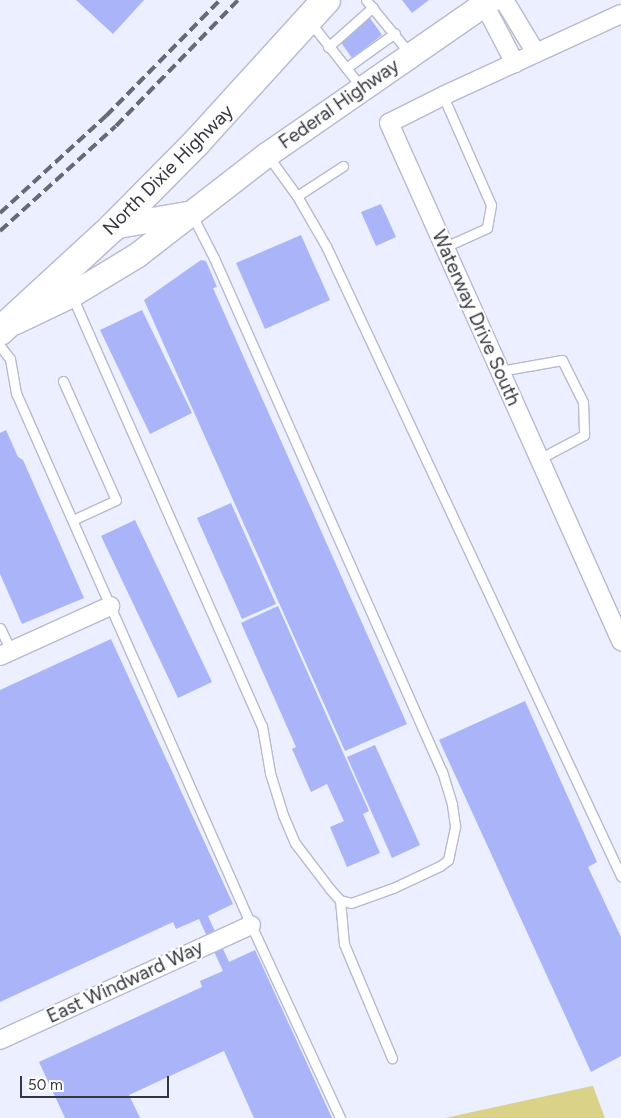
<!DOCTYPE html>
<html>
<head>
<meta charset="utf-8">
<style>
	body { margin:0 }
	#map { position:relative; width:621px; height:1118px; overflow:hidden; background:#ebefff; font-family:Figtree,sans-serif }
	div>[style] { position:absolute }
	.water>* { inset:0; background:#dad387 }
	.building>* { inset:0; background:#aab4f8 }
	.roads { filter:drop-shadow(1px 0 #b6bace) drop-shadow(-1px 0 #b6bace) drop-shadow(0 1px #b6bace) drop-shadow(0 -1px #b6bace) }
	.lane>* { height:9px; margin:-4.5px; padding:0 4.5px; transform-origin:4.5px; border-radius:4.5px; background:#fff }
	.street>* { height:18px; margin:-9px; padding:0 9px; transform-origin:9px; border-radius:9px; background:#fff }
	.secondary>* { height:24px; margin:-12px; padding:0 12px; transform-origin:12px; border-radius:12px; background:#fff }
	.primary>* { height:28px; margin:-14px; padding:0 14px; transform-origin:14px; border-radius:14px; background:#fff }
	.rail>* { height:4px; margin-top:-2px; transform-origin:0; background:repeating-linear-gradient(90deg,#676973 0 10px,transparent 0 15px) }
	span { translate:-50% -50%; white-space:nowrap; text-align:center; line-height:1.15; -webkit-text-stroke:4px #fff; paint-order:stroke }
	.street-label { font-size:19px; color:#35373f }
	.scale { position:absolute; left:20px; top:1076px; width:149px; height:22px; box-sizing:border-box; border:2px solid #35373f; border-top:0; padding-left:6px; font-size:15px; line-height:18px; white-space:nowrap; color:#35373f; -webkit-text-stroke:4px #fff; paint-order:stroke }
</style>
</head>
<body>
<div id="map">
	<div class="water">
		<i style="clip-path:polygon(593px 1086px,605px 1118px,445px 1118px,592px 1086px)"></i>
	</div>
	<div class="building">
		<i style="clip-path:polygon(76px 0,144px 0,113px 34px)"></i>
		<i style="clip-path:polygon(402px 0,429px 0,412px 13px)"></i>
		<i style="clip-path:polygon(370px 18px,382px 35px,352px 58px,340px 41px)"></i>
		<i style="clip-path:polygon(381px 204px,396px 237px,376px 246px,361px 212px)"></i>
		<i style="clip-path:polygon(301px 235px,330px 300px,265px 329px,236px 263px)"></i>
		<i style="clip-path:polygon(201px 260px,206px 261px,217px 287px,213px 288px,407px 724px,345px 751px,144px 300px)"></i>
		<i style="clip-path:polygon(142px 310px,192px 413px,150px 434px,100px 330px)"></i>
		<i style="clip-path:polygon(6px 430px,18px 457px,23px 460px,84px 598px,22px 624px,0 574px,0 433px)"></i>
		<i style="clip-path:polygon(231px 503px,276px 604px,242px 619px,197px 518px)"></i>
		<i style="clip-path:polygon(135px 520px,212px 682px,178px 698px,101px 536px)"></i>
		<i style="clip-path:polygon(278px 606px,369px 811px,363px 814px,380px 853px,347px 867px,330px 827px,344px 821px,327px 784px,311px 792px,292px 749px,296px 747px,241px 623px)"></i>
		<i style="clip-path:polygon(111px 639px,233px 904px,208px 916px,229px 962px,255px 950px,332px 1118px,254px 1118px,224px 1051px,129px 1095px,140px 1118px,65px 1118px,39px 1062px,202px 987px,200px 981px,223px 971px,199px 919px,176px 929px,173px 922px,0 1002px,0 690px)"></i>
		<i style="clip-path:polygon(525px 701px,597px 862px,588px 867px,621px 937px,621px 1056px,591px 1072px,439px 740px)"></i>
		<i style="clip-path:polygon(375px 745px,420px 845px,392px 858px,347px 757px)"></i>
	</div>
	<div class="roads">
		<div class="lane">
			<i style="left:366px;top:0;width:70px;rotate:50.8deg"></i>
			<i style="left:310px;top:22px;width:84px;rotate:51.8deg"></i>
			<i style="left:328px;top:47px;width:60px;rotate:-41.6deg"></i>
			<i style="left:346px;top:68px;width:60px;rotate:-35.5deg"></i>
			<i style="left:443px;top:96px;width:119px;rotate:66.2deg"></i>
			<i style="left:491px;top:205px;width:23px;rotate:100deg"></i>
			<i style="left:487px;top:228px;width:46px;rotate:155.7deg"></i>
			<i style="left:268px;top:156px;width:49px;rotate:54.1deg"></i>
			<i style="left:297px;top:196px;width:58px;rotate:59.9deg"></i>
			<i style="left:326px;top:246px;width:696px;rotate:64.91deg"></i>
			<i style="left:297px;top:196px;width:55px;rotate:-33.1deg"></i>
			<i style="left:72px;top:296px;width:470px;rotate:66.2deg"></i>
			<i style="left:262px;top:726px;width:48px;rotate:80.3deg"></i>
			<i style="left:270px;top:773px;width:44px;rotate:72.8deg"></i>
			<i style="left:283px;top:815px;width:30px;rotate:67deg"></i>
			<i style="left:295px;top:843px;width:58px;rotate:52.7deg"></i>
			<i style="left:330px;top:889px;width:15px;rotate:48deg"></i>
			<i style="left:340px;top:900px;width:11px;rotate:15deg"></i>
			<i style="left:351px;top:903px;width:45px;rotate:-19.7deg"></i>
			<i style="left:393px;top:888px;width:52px;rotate:-25.1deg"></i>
			<i style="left:440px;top:866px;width:10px;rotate:-37deg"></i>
			<i style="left:448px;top:860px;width:35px;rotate:-78deg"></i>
			<i style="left:455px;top:826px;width:22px;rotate:-98deg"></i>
			<i style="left:452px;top:804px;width:34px;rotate:-107deg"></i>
			<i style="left:442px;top:772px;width:562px;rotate:-113.92deg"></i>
			<i style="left:214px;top:258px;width:48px;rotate:-117.1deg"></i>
			<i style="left:0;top:346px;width:16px;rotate:52deg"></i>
			<i style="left:10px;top:359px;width:35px;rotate:80deg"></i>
			<i style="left:16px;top:393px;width:582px;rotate:66.17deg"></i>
			<i style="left:251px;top:925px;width:213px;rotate:65.2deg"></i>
			<i style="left:500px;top:371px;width:63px;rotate:-10.1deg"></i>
			<i style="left:562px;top:360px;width:47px;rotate:63.4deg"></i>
			<i style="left:583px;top:402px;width:33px;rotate:88deg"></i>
			<i style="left:584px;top:435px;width:51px;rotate:151.9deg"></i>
			<i style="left:63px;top:381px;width:130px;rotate:66deg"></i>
			<i style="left:116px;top:500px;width:47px;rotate:155.1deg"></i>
			<i style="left:0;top:628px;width:25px;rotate:64deg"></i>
			<i style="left:340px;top:900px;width:44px;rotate:84.8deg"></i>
			<i style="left:344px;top:944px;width:124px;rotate:67.2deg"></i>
		</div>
		<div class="street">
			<i style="left:504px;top:0;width:62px;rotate:58.9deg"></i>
			<i style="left:484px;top:4px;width:67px;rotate:62.3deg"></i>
			<i style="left:621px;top:14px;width:196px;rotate:155.3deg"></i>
			<i style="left:443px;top:96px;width:60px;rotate:153.4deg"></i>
			<i style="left:389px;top:123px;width:568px;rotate:65.87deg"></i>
			<i style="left:0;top:656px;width:121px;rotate:-24.4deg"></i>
			<i style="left:0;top:1040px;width:276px;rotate:-24.6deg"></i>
		</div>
		<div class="secondary">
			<i style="left:113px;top:227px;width:75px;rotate:-10deg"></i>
			<i style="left:16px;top:322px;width:62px;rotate:-25.7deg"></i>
			<i style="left:72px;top:295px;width:77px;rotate:-31.2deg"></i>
			<i style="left:138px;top:255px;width:163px;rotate:-37.8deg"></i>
			<i style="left:267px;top:155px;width:272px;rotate:-34.7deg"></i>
		</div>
		<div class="primary">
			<i style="left:0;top:331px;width:154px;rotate:-42.6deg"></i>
			<i style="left:113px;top:227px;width:118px;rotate:-45.3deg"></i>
			<i style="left:196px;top:143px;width:193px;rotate:-47.7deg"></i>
		</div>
	</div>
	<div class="rail">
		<i style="left:0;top:213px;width:144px;rotate:-42.5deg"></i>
		<i style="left:106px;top:116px;width:163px;rotate:-45.5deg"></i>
		<i style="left:0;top:231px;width:156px;rotate:-42.2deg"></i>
		<i style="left:116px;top:126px;width:175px;rotate:-45.9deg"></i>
	</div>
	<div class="street-label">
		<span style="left:339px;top:104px;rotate:-35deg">Federal Highway</span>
		<span style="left:168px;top:170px;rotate:-45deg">North Dixie Highway</span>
		<span style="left:476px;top:318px;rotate:66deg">Waterway Drive South</span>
		<span style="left:125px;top:982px;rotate:-25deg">East Windward Way</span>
	</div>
	<div class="scale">50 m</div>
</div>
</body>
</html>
